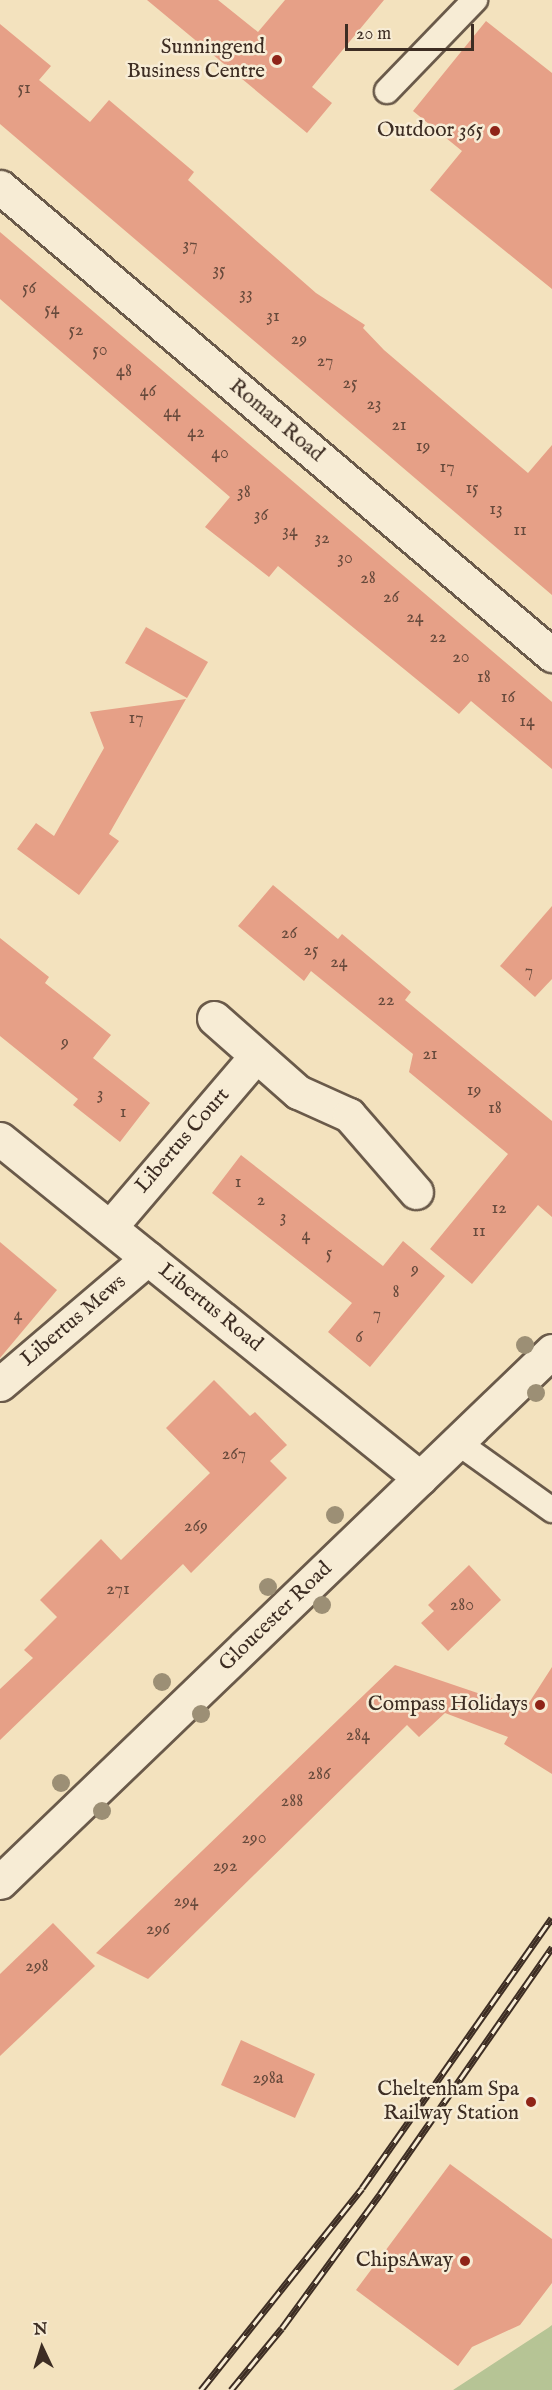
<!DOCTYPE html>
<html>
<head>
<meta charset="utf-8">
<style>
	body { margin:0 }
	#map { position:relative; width:552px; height:2390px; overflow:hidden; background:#f3e2be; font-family:"IM FELL English",serif }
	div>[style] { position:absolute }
	.green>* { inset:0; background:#b6c495 }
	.building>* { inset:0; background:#e6a087 }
	.roads { filter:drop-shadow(2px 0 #6a5a4a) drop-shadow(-2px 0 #6a5a4a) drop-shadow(0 2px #6a5a4a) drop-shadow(0 -2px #6a5a4a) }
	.lane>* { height:24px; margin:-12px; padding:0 12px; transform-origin:12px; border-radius:12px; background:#f7ecd5 }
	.street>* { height:33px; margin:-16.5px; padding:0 16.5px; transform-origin:16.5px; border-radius:16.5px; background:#f7ecd5 }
	.secondary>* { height:33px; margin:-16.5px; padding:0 16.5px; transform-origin:16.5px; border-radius:16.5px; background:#f7ecd5 }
	.rail>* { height:7px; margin-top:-3.5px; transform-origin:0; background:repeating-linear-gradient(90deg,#f7ecd5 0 14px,#3d2d23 0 28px); box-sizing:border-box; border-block:2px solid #3d2d23 }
	.trees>* { width:18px; height:18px; margin:-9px; border-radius:50%; background:#9c8f75 }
	.dots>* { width:16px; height:16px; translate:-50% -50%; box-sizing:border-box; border:3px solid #f7ecd5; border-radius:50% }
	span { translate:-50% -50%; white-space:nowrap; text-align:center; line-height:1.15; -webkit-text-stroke:5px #f7ecd5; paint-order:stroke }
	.number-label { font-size:18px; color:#674a3c }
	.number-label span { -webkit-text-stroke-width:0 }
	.poi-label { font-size:21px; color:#3d2d23 }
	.right { translate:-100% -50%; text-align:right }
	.street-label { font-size:21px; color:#3d2d23 }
	.north { position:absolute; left:12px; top:2318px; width:60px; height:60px; -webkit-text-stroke:4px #f7ecd5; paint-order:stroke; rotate:356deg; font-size:16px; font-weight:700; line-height:24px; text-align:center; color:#3d2d23 }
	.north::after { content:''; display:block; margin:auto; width:21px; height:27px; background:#3d2d23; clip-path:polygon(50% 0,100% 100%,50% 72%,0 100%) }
	.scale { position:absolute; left:345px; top:24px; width:129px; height:27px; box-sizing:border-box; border:3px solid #3d2d23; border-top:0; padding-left:8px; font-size:18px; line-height:21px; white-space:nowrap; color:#3d2d23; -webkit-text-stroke:4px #f7ecd5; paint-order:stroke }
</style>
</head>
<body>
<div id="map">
	<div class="green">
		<i style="clip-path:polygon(552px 2325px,552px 2390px,453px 2390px,548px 2328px)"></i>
	</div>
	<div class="building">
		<i style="clip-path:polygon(147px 0,218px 0,258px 32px,285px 0,384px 0,312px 87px,332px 103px,307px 133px)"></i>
		<i style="clip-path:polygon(486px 21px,552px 73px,552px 289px,430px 190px,462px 151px,413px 111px)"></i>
		<i style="clip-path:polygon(0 24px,51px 66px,39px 80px,90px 122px,109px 100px,194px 172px,188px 180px,251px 236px,316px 293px,365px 325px,363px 328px,384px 350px,528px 473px,552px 445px,552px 595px,0 124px)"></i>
		<i style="clip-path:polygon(0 232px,552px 702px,552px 769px,471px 701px,459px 714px,278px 566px,269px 577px,205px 527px,230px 497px,0 299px)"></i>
		<i style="clip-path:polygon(146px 627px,208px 662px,187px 698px,125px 663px)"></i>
		<i style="clip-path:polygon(186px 699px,109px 834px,119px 841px,79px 895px,17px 849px,36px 823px,54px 836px,104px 748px,90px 712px)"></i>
		<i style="clip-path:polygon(273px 885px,338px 939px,342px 934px,411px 992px,405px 1000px,552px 1121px,552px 1217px,538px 1205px,472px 1284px,430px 1249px,508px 1154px,409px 1072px,413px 1054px,311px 971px,304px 981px,238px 926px)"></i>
		<i style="clip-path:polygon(552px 906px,552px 979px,535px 997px,500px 966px)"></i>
		<i style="clip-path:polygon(0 938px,49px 977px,45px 983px,111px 1035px,93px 1058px,150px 1103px,120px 1142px,73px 1105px,78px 1099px,0 1036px)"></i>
		<i style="clip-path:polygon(241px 1155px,383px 1266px,403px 1241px,445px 1276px,370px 1367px,328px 1332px,352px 1303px,212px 1193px)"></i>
		<i style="clip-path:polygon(0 1242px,57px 1290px,0 1358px)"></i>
		<i style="clip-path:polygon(214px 1380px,250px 1416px,255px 1412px,287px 1445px,270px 1461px,287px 1478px,191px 1573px,183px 1564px,0 1740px,0 1689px,33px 1658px,24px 1650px,57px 1617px,40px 1600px,101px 1539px,121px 1560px,210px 1473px,166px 1428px)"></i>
		<i style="clip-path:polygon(469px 1565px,501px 1600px,448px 1651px,421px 1623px,434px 1611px,428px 1605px)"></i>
		<i style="clip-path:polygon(395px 1665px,525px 1709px,552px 1667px,552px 1774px,504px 1744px,508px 1737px,445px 1713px,419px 1737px,407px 1725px,148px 1979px,96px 1953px)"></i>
		<i style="clip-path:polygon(53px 1923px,95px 1966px,0 2056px,0 1974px)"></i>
		<i style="clip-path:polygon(241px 2040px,315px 2074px,295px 2118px,221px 2085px)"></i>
		<i style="clip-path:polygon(450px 2164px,552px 2239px,552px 2283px,520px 2325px,472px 2347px,458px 2366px,356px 2290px)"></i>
	</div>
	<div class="roads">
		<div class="lane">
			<i style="left:387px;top:91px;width:127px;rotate:-46deg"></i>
			<i style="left:457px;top:1442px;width:117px;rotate:35.6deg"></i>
		</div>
		<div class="street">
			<i style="left:0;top:187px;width:724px;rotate:40.29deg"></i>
			<i style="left:214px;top:1018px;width:112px;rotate:41.4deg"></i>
			<i style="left:298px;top:1092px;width:56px;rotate:24.3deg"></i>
			<i style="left:349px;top:1115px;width:102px;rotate:49deg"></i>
			<i style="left:110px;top:1227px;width:225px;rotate:-49.5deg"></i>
			<i style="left:0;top:1384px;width:194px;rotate:-40.4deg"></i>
		</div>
		<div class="secondary">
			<i style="left:0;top:1139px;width:540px;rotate:38.91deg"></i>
			<i style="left:0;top:1882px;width:766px;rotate:-43.89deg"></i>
		</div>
	</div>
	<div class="rail">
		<i style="left:201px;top:2390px;width:258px;rotate:-51.4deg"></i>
		<i style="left:362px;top:2188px;width:330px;rotate:-54.9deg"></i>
		<i style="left:231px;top:2390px;width:80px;rotate:-50.6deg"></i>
		<i style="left:282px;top:2328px;width:166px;rotate:-53.8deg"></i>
		<i style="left:380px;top:2194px;width:301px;rotate:-55.1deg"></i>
	</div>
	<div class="trees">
		<i style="left:525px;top:1345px"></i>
		<i style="left:536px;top:1393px"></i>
		<i style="left:335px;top:1515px"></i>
		<i style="left:268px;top:1587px"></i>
		<i style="left:322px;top:1605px"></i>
		<i style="left:162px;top:1682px"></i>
		<i style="left:201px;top:1714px"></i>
		<i style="left:61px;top:1783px"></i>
		<i style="left:102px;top:1811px"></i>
	</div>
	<div class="dots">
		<i style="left:277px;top:60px;background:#8f2418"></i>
		<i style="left:495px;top:131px;background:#8f2418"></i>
		<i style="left:540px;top:1705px;background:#8f2418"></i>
		<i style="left:531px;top:2102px;background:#8f2418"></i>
		<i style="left:465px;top:2261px;background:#8f2418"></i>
	</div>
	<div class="number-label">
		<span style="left:24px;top:89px">51</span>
		<span style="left:190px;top:246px">37</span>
		<span style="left:219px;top:271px">35</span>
		<span style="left:29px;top:289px">56</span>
		<span style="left:246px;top:295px">33</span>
		<span style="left:52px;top:310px">54</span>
		<span style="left:273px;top:317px">31</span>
		<span style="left:76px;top:331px">52</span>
		<span style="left:299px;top:340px">29</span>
		<span style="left:100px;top:351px">50</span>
		<span style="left:325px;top:362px">27</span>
		<span style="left:124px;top:372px">48</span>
		<span style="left:350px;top:384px">25</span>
		<span style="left:148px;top:392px">46</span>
		<span style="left:374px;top:405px">23</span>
		<span style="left:172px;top:413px">44</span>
		<span style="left:399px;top:426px">21</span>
		<span style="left:196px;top:433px">42</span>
		<span style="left:423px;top:447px">19</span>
		<span style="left:220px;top:454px">40</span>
		<span style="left:447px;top:468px">17</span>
		<span style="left:472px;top:489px">15</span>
		<span style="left:244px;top:493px">38</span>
		<span style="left:496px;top:510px">13</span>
		<span style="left:261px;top:516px">36</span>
		<span style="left:520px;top:531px">11</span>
		<span style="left:290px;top:532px">34</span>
		<span style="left:322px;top:539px">32</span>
		<span style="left:345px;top:559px">30</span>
		<span style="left:368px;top:579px">28</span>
		<span style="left:391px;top:598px">26</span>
		<span style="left:415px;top:618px">24</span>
		<span style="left:438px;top:638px">22</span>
		<span style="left:461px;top:658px">20</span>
		<span style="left:484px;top:678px">18</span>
		<span style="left:508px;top:698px">16</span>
		<span style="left:136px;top:719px">17</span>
		<span style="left:527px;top:722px">14</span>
		<span style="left:289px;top:934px">26</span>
		<span style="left:311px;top:951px">25</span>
		<span style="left:339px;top:963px">24</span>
		<span style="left:529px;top:972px">7</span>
		<span style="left:386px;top:1001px">22</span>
		<span style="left:65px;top:1043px">9</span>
		<span style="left:430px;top:1055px">21</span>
		<span style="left:474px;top:1091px">19</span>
		<span style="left:100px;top:1095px">3</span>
		<span style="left:495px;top:1109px">18</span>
		<span style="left:123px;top:1113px">1</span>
		<span style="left:238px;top:1183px">1</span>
		<span style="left:261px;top:1201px">2</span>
		<span style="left:499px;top:1209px">12</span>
		<span style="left:283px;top:1218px">3</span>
		<span style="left:479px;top:1232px">11</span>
		<span style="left:306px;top:1236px">4</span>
		<span style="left:329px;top:1254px">5</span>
		<span style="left:415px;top:1270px">9</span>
		<span style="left:396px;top:1293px">8</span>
		<span style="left:377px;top:1315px">7</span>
		<span style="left:18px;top:1316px">4</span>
		<span style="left:359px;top:1338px">6</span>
		<span style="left:234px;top:1455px">267</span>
		<span style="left:196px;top:1527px">269</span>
		<span style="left:118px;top:1590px">271</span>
		<span style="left:462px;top:1606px">280</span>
		<span style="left:358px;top:1736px">284</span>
		<span style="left:319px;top:1775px">286</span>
		<span style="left:292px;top:1802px">288</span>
		<span style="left:254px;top:1839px">290</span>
		<span style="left:225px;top:1867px">292</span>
		<span style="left:186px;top:1902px">294</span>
		<span style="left:158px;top:1930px">296</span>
		<span style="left:37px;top:1967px">298</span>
		<span style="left:268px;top:2079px">298a</span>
	</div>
	<div class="poi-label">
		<span class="right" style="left:265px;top:60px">Sunningend<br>Business Centre</span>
		<span class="right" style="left:483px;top:131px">Outdoor 365</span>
		<span class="right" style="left:528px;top:1705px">Compass Holidays</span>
		<span class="right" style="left:519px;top:2102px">Cheltenham Spa<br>Railway Station</span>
		<span class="right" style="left:453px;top:2261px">ChipsAway</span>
	</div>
	<div class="street-label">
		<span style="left:276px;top:421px;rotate:40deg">Roman Road</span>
		<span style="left:183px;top:1141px;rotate:-49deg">Libertus Court</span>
		<span style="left:210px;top:1308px;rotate:39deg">Libertus Road</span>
		<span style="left:74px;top:1321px;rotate:-40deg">Libertus Mews</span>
		<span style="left:276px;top:1617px;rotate:-44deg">Gloucester Road</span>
	</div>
	<div class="north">N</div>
	<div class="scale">20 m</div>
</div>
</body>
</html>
